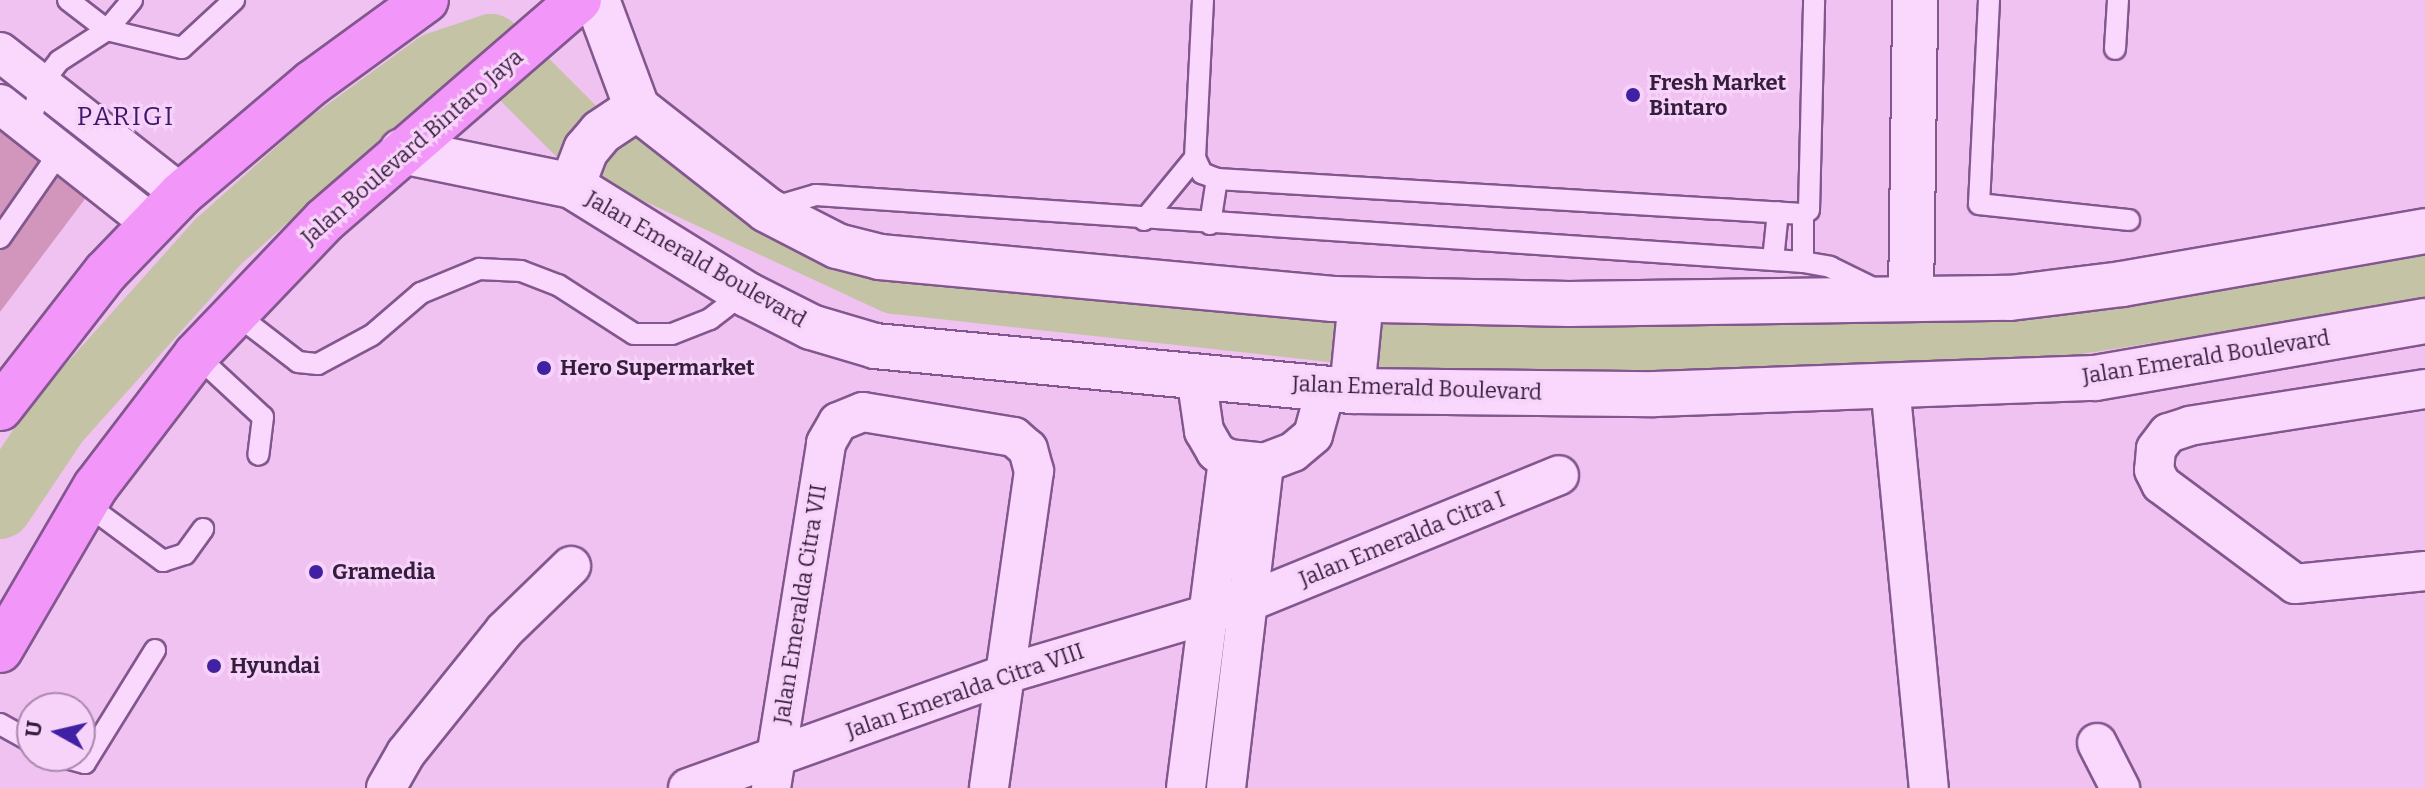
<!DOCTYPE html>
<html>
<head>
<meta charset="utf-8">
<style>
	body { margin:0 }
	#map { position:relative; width:2425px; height:788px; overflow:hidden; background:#f0c2f2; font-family:Bitter,serif }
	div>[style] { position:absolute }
	.green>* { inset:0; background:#d295bc }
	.river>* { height:64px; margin:-32px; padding:0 32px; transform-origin:32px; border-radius:32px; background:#c5c3a5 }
	.roads { filter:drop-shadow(2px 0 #82578e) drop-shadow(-2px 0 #82578e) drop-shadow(0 2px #82578e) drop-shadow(0 -2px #82578e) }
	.lane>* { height:20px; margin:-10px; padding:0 10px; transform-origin:10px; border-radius:10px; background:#fad7fc }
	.street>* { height:38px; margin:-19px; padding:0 19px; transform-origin:19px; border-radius:19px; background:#fad7fc }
	.secondary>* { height:44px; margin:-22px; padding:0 22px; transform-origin:22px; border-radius:22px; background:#fad7fc }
	.primary>* { height:44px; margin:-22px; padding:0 22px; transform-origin:22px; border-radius:22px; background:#f297f9 }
	.dots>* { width:22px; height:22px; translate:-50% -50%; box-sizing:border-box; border:4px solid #f7d3f9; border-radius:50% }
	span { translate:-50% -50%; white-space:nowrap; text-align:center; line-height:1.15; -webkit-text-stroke:6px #f7d3f9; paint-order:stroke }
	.poi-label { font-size:22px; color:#341d3d; font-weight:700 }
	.left { translate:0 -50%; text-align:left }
	.street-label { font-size:22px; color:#341d3d }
	.quarter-label { font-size:26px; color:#3f186e; letter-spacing:2px }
	.north { position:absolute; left:16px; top:692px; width:80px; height:80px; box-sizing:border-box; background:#f7d3f9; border:2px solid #a98aae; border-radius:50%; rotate:278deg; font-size:22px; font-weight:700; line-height:32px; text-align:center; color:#341d3d }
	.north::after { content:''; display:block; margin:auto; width:28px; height:36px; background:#4021a3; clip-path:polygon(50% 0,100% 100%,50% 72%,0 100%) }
</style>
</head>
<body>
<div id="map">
	<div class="green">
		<i style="clip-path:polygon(0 128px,88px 195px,0 312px)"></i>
	</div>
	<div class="river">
		<i style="left:0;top:507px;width:102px;rotate:-56.2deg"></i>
		<i style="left:57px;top:422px;width:241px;rotate:-48.2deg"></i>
		<i style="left:218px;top:242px;width:145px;rotate:-41.9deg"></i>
		<i style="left:326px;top:145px;width:137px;rotate:-36.1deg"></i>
		<i style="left:437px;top:64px;width:57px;rotate:-18.4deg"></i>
		<i style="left:491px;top:46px;width:129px;rotate:45deg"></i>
		<i style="left:582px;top:137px;width:345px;rotate:24.9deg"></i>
		<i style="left:895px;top:282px;width:567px;rotate:6.27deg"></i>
		<i style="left:1459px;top:344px;width:499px;rotate:-0.3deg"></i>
		<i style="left:1958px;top:341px;width:473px;rotate:-8.9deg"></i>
	</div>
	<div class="roads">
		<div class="lane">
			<i style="left:68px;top:0;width:49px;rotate:37.6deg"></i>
			<i style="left:107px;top:30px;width:77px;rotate:13.5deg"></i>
			<i style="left:182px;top:48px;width:71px;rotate:-42.7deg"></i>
			<i style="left:1203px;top:0;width:158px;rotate:92.9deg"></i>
			<i style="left:1195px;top:158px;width:17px;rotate:65deg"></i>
			<i style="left:1202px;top:173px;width:16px;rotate:22deg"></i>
			<i style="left:1217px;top:179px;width:587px;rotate:3.42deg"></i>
			<i style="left:1803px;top:214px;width:7px;rotate:-34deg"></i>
			<i style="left:1809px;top:210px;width:210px;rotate:-88.6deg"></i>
			<i style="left:1989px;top:0;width:204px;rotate:92.8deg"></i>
			<i style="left:1979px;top:204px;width:151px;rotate:6.1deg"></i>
			<i style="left:2115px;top:49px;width:49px;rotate:-86.5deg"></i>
			<i style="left:29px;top:126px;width:45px;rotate:-73.2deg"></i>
			<i style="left:42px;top:83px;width:28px;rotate:-52deg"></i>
			<i style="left:59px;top:61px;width:57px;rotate:-32.9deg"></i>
			<i style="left:107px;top:30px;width:39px;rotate:-50deg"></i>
			<i style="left:771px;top:208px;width:47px;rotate:-16.1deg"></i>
			<i style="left:816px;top:195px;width:989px;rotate:3.88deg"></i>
			<i style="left:1803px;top:262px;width:27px;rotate:10deg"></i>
			<i style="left:1830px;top:267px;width:59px;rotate:26.1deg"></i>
			<i style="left:1144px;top:220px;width:80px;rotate:-50.6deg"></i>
			<i style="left:1210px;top:224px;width:46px;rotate:-81.2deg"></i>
			<i style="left:0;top:238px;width:112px;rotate:-55.2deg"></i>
			<i style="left:1773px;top:260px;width:48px;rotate:-84.1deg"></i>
			<i style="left:1803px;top:262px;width:48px;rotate:-90deg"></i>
			<i style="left:236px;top:314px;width:78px;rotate:37.7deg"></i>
			<i style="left:298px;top:362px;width:20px;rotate:6deg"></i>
			<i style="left:318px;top:364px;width:61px;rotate:-28.2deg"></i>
			<i style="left:372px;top:335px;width:65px;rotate:-40.6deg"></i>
			<i style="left:421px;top:293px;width:63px;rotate:-22.5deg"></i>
			<i style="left:479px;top:269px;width:42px;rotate:2.7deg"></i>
			<i style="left:521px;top:271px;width:40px;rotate:21deg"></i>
			<i style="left:558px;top:285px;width:90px;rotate:32.8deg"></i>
			<i style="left:634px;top:334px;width:38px"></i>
			<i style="left:672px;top:334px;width:41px;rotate:-21.5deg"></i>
			<i style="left:710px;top:319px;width:44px;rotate:-37.6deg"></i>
			<i style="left:196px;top:355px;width:91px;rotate:42.8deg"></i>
			<i style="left:263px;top:417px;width:38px;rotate:97deg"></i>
			<i style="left:86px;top:504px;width:96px;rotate:36.5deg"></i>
			<i style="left:163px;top:561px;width:23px;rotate:-18deg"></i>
			<i style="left:185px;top:554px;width:31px;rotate:-54deg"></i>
			<i style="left:0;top:724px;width:37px;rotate:29deg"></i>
			<i style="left:59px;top:756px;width:27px;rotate:15deg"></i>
			<i style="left:85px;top:763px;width:133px;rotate:-58.2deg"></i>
		</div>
		<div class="street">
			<i style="left:0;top:52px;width:230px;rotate:38.1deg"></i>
			<i style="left:0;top:104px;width:194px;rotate:38.3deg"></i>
			<i style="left:1196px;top:376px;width:56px;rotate:81.7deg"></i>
			<i style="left:1204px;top:431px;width:24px;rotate:60deg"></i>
			<i style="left:1216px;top:452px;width:14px;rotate:30deg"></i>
			<i style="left:1228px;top:459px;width:36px;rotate:6deg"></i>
			<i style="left:1264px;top:463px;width:31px;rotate:-21deg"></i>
			<i style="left:1293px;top:452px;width:26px;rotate:-40deg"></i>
			<i style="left:1313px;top:435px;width:49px;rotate:-74.5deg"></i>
			<i style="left:1890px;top:385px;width:405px;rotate:84.5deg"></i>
			<i style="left:2425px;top:389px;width:238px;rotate:171.1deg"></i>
			<i style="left:2190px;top:426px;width:23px;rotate:162deg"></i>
			<i style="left:2168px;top:433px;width:20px;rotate:127deg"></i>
			<i style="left:2156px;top:449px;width:21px;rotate:95deg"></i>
			<i style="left:2154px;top:470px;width:16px;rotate:63deg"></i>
			<i style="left:2161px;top:484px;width:167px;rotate:36.7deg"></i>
			<i style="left:2295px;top:584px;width:131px;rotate:-5.7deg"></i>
			<i style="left:2097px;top:743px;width:51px;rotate:62.9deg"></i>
			<i style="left:386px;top:788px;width:40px;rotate:-60.3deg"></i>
			<i style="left:406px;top:753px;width:158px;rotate:-51.2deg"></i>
			<i style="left:505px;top:630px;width:92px;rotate:-44.1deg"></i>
			<i style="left:688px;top:788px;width:338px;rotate:-19.7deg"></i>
			<i style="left:1006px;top:674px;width:250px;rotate:-16.5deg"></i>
			<i style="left:1246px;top:603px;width:338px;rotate:-22.2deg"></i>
			<i style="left:771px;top:788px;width:349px;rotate:-80.9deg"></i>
			<i style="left:826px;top:443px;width:24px;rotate:-60deg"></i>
			<i style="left:838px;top:422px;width:27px;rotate:-22deg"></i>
			<i style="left:863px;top:412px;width:153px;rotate:9.4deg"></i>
			<i style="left:1014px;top:437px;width:18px;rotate:41deg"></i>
			<i style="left:1028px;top:449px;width:23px;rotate:75deg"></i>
			<i style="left:1034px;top:471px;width:320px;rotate:98.1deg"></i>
			<i style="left:1186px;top:788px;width:332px;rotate:-82.7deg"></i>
			<i style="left:1226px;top:788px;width:327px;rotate:-83.3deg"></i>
		</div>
		<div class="secondary">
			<i style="left:597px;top:0;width:115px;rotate:69.7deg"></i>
			<i style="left:637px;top:108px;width:165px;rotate:38.1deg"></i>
			<i style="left:767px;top:210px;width:79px;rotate:27.2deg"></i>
			<i style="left:837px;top:246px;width:44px;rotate:14.3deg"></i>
			<i style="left:880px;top:257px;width:455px;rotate:5.3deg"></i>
			<i style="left:1333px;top:299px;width:236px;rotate:1.2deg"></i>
			<i style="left:1569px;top:304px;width:441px;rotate:-0.8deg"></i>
			<i style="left:2010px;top:298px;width:113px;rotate:-7.1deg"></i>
			<i style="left:2122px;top:284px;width:308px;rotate:-9.9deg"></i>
			<i style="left:402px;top:151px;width:174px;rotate:11.6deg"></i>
			<i style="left:572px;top:186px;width:207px;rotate:31.8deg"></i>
			<i style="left:748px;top:295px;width:71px;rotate:26.9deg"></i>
			<i style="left:811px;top:327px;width:67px;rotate:16.5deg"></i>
			<i style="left:875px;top:346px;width:479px;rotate:5.4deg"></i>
			<i style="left:1352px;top:391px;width:303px;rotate:0.6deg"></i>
			<i style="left:1655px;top:394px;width:440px;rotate:-2.1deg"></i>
			<i style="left:2095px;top:378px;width:335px;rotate:-9.8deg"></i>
			<i style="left:572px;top:186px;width:39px;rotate:-69deg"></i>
			<i style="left:586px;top:150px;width:23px;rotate:-50deg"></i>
			<i style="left:601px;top:132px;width:43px;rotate:-33.7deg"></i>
			<i style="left:1911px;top:299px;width:299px;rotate:-89.2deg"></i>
			<i style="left:1352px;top:391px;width:91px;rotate:-84.4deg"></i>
		</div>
		<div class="primary">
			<i style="left:0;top:408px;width:172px;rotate:-52.1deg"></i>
			<i style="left:106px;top:272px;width:108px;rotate:-46.1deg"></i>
			<i style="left:181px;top:194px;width:172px;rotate:-40.3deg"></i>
			<i style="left:312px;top:83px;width:141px;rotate:-36.1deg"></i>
			<i style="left:0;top:650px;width:190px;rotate:-59.7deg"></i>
			<i style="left:96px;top:486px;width:165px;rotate:-52.6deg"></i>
			<i style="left:196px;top:355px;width:187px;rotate:-46.3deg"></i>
			<i style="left:325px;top:220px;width:336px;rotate:-40.9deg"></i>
		</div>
	</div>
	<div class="dots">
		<i style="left:1633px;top:95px;background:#4021a3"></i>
		<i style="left:544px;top:368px;background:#4021a3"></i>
		<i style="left:316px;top:572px;background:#4021a3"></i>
		<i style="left:214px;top:666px;background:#4021a3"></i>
	</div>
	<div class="poi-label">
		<span class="left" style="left:1649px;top:95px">Fresh Market<br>Bintaro</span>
		<span class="left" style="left:560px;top:368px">Hero Supermarket</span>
		<span class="left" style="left:332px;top:572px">Gramedia</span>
		<span class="left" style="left:230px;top:666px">Hyundai</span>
	</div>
	<div class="street-label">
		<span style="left:412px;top:147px;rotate:-41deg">Jalan Boulevard Bintaro Jaya</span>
		<span style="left:696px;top:259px;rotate:30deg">Jalan Emerald Boulevard</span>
		<span style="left:2206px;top:357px;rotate:-9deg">Jalan Emerald Boulevard</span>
		<span style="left:1417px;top:388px;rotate:2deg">Jalan Emerald Boulevard</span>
		<span style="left:1402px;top:539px;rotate:-22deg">Jalan Emeralda Citra I</span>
		<span style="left:800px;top:604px;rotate:-81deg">Jalan Emeralda Citra VII</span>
		<span style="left:965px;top:691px;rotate:-19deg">Jalan Emeralda Citra VIII</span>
	</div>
	<div class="quarter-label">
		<span style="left:126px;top:117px">PARIGI</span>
	</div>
	<div class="north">U</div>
</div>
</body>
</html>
